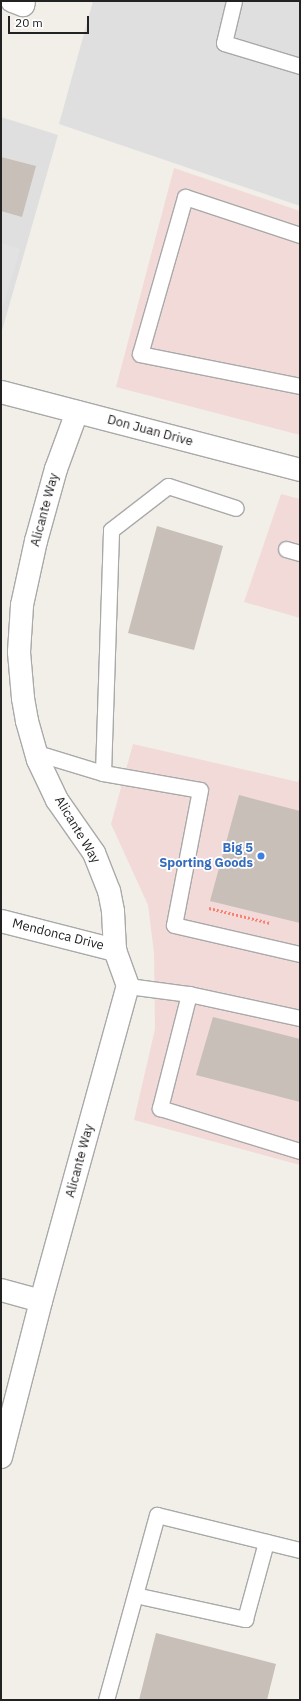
<!DOCTYPE html>
<html>
<head>
<meta charset="utf-8">
<style>
	body { margin:0 }
	#map { position:relative; width:301px; height:1701px; overflow:hidden; background:#f2efe9; font-family:"IBM Plex Sans",sans-serif }
	div>[style] { position:absolute }
	.residential>* { inset:0; background:#e0dfdf }
	.commercial>* { inset:0; background:#f2dad9 }
	.parking>* { inset:0; background:#e2e2e2 }
	.building>* { inset:0; background:#c7bfb8 }
	.path>* { height:2.5px; margin-top:-1.25px; transform-origin:0; background:repeating-linear-gradient(90deg,#fa8072 0 2px,transparent 0 4px) }
	.roads { filter:drop-shadow(1px 0 #a9a9a9) drop-shadow(-1px 0 #a9a9a9) drop-shadow(0 1px #a9a9a9) drop-shadow(0 -1px #a9a9a9) }
	.service>* { height:15px; margin:-7.5px; padding:0 7.5px; transform-origin:7.5px; border-radius:7.5px; background:#fff }
	.minor>* { height:22px; margin:-11px; padding:0 11px; transform-origin:11px; border-radius:11px; background:#fff }
	.dots>* { width:11px; height:11px; translate:-50% -50%; box-sizing:border-box; border:2px solid #fff; border-radius:50% }
	span { translate:-50% -50%; white-space:nowrap; text-align:center; line-height:1.15; -webkit-text-stroke:3.5px #fff; paint-order:stroke }
	.street-label { font-size:13px; color:#222 }
	.shop-label { font-size:13px; color:#366cbe; font-weight:700 }
	.right { translate:-100% -50%; text-align:right }
	.frame { position:absolute; inset:0; border:2px solid #222; pointer-events:none }
	.scale { position:absolute; left:8px; top:16px; width:81px; height:18px; box-sizing:border-box; border:2px solid #222; border-top:0; padding-left:5px; font-size:12px; line-height:14px; white-space:nowrap; color:#222; -webkit-text-stroke:3px #fff; paint-order:stroke }
</style>
</head>
<body>
<div id="map">
	<div class="residential">
		<i style="clip-path:polygon(93px 1px,300px 1px,300px 206px,59px 124px)"></i>
		<i style="clip-path:polygon(1px 117px,58px 135px,1px 334px)"></i>
	</div>
	<div class="commercial">
		<i style="clip-path:polygon(174px 168px,300px 211px,300px 435px,116px 387px)"></i>
		<i style="clip-path:polygon(281px 494px,300px 499px,300px 618px,244px 602px)"></i>
		<i style="clip-path:polygon(133px 744px,298px 782px,300px 774px,300px 1165px,134px 1120px,155px 1029px,154px 953px,148px 905px,111px 824px)"></i>
	</div>
	<div class="parking">
		<i style="clip-path:polygon(1px 243px,20px 249px,1px 313px)"></i>
	</div>
	<div class="building">
		<i style="clip-path:polygon(1px 157px,36px 166px,22px 217px,1px 211px)"></i>
		<i style="clip-path:polygon(157px 526px,223px 546px,194px 650px,128px 633px)"></i>
		<i style="clip-path:polygon(239px 795px,300px 811px,300px 923px,210px 901px)"></i>
		<i style="clip-path:polygon(213px 1017px,300px 1039px,300px 1102px,196px 1075px)"></i>
		<i style="clip-path:polygon(156px 1633px,276px 1664px,267px 1700px,139px 1700px)"></i>
	</div>
	<div class="path">
		<i style="left:209px;top:908px;width:63px;rotate:13.8deg"></i>
	</div>
	<div class="roads">
		<div class="service">
			<i style="left:234px;top:1px;width:43px;rotate:103.4deg"></i>
			<i style="left:224px;top:43px;width:79px;rotate:16.8deg"></i>
			<i style="left:300px;top:235px;width:121px;rotate:-161.7deg"></i>
			<i style="left:185px;top:197px;width:163px;rotate:106deg"></i>
			<i style="left:140px;top:354px;width:163px;rotate:11.3deg"></i>
			<i style="left:286px;top:549px;width:15px;rotate:16deg"></i>
			<i style="left:37px;top:753px;width:69px;rotate:16.9deg"></i>
			<i style="left:103px;top:773px;width:98px;rotate:9.9deg"></i>
			<i style="left:200px;top:790px;width:137px;rotate:100.9deg"></i>
			<i style="left:174px;top:925px;width:129px;rotate:13deg"></i>
			<i style="left:103px;top:773px;width:243px;rotate:-88.1deg"></i>
			<i style="left:111px;top:530px;width:72px;rotate:-37.7deg"></i>
			<i style="left:168px;top:486px;width:71px;rotate:17.9deg"></i>
			<i style="left:128px;top:986px;width:62px;rotate:7.5deg"></i>
			<i style="left:189px;top:994px;width:114px;rotate:12.2deg"></i>
			<i style="left:189px;top:994px;width:118px;rotate:104.3deg"></i>
			<i style="left:160px;top:1108px;width:146px;rotate:17.1deg"></i>
			<i style="left:135px;top:1595px;width:113px;rotate:12.3deg"></i>
			<i style="left:245px;top:1619px;width:80px;rotate:-74.7deg"></i>
			<i style="left:106px;top:1700px;width:192px;rotate:-74.6deg"></i>
			<i style="left:157px;top:1515px;width:147px;rotate:13.8deg"></i>
		</div>
		<div class="minor">
			<i style="left:12px;top:1px;width:12px;rotate:20deg"></i>
			<i style="left:23px;top:5px;width:4px;rotate:-76deg"></i>
			<i style="left:1px;top:392px;width:309px;rotate:14.6deg"></i>
			<i style="left:1px;top:921px;width:118px;rotate:14.3deg"></i>
			<i style="left:1px;top:1290px;width:41px;rotate:15.4deg"></i>
			<i style="left:1px;top:1457px;width:161px;rotate:-75.6deg"></i>
			<i style="left:41px;top:1301px;width:327px;rotate:-74.6deg"></i>
			<i style="left:128px;top:986px;width:38px;rotate:-110deg"></i>
			<i style="left:115px;top:950px;width:39px;rotate:-93deg"></i>
			<i style="left:113px;top:911px;width:20px;rotate:-101deg"></i>
			<i style="left:109px;top:891px;width:41px;rotate:-111.5deg"></i>
			<i style="left:94px;top:853px;width:65px;rotate:-124.9deg"></i>
			<i style="left:57px;top:800px;width:44px;rotate:-115.4deg"></i>
			<i style="left:38px;top:760px;width:41px;rotate:-105.8deg"></i>
			<i style="left:27px;top:721px;width:23px;rotate:-100deg"></i>
			<i style="left:23px;top:698px;width:46px;rotate:-95deg"></i>
			<i style="left:19px;top:652px;width:47px;rotate:-86.3deg"></i>
			<i style="left:22px;top:605px;width:66px;rotate:-77.7deg"></i>
			<i style="left:36px;top:541px;width:75px;rotate:-74.5deg"></i>
			<i style="left:56px;top:469px;width:61px;rotate:-69.8deg"></i>
		</div>
	</div>
	<div class="dots">
		<i style="left:261px;top:856px;background:#3f7fe0"></i>
	</div>
	<div class="street-label">
		<span style="left:150px;top:431px;rotate:15deg">Don Juan Drive</span>
		<span style="left:45px;top:510px;rotate:-75deg">Alicante Way</span>
		<span style="left:77px;top:830px;rotate:59deg">Alicante Way</span>
		<span style="left:58px;top:935px;rotate:14deg">Mendonca Drive</span>
		<span style="left:80px;top:1161px;rotate:-75deg">Alicante Way</span>
	</div>
	<div class="shop-label">
		<span class="right" style="left:253px;top:856px">Big 5<br>Sporting Goods</span>
	</div>
	<div class="frame"></div>
	<div class="scale">20 m</div>
</div>
</body>
</html>
